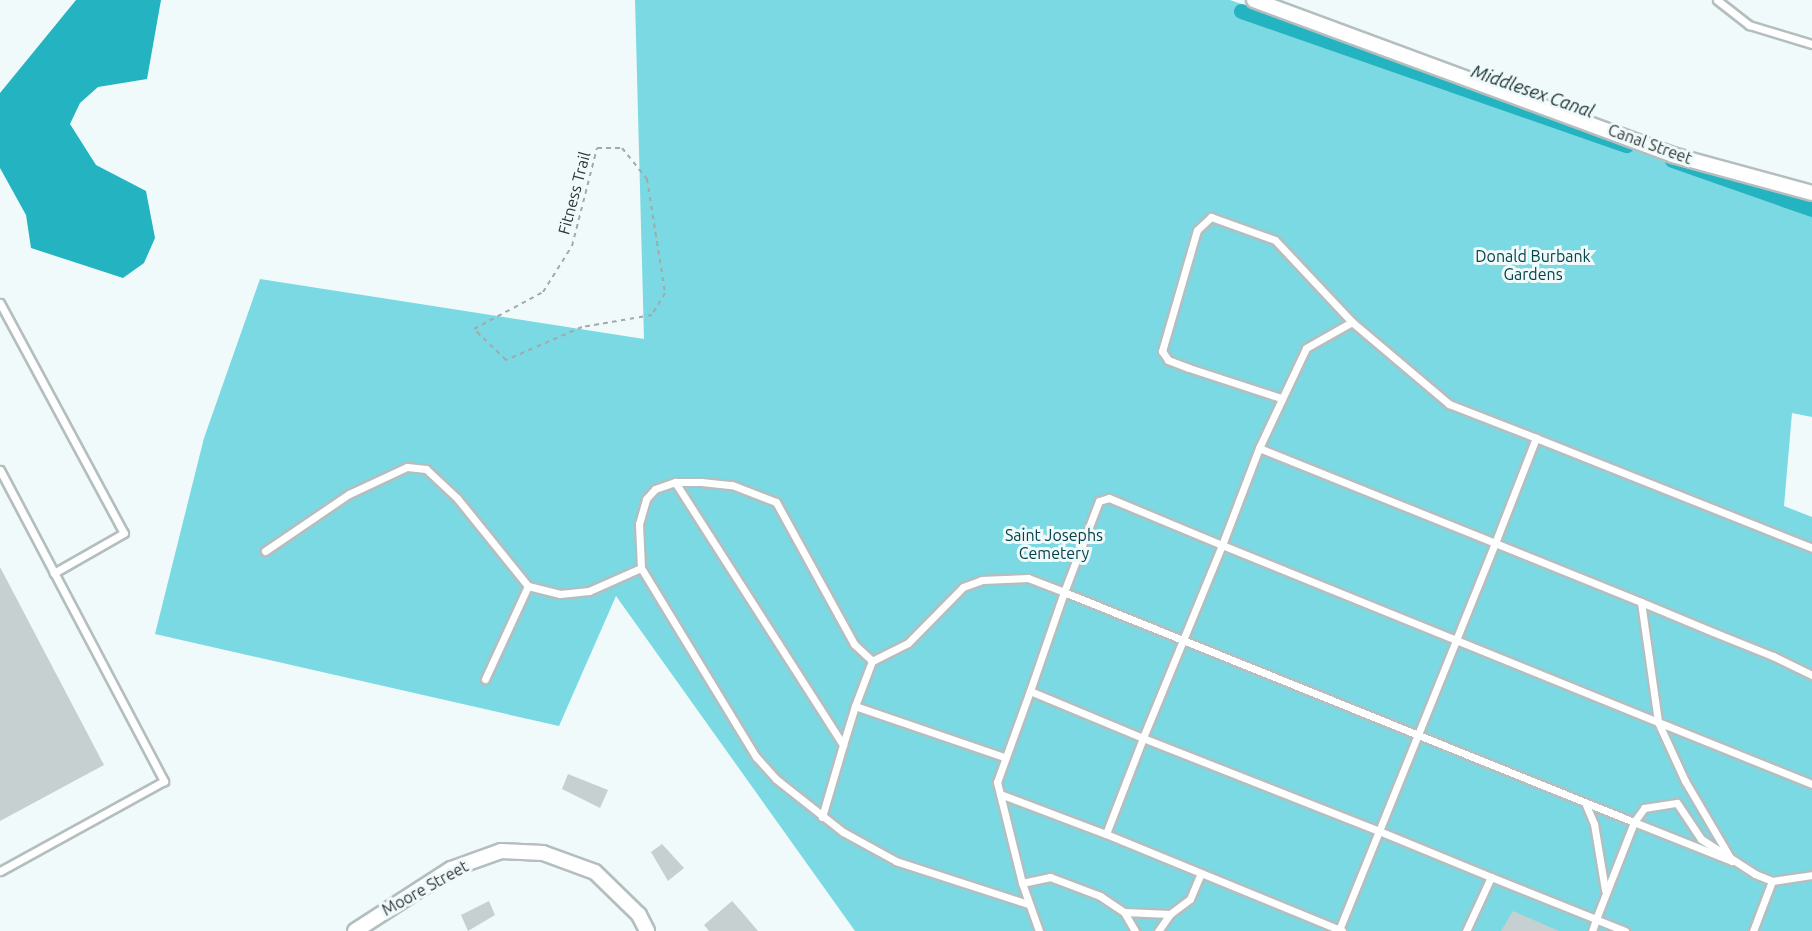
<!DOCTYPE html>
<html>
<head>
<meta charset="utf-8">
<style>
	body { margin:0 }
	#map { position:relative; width:1812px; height:931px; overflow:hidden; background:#f0fafb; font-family:Ubuntu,sans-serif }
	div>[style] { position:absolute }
	.green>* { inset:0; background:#7ad9e3 }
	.water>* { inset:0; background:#24b3c0 }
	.canal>* { height:15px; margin:-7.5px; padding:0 7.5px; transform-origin:7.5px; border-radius:7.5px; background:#24b3c0 }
	.building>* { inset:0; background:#c7d0d1 }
	.path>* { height:2px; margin-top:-1px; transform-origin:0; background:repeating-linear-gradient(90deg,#a2aaab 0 4.5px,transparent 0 9px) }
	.roads { filter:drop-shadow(2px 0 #b5bebf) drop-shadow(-2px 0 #b5bebf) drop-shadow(0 2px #b5bebf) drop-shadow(0 -2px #b5bebf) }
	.lane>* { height:7px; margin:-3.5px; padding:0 3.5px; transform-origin:3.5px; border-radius:3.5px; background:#fff }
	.street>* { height:14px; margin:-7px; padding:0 7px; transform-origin:7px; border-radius:7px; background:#fff }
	span { translate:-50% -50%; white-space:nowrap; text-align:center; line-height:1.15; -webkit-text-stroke:6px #f0fafb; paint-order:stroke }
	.street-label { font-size:16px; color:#323636 }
	.park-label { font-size:16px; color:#064349 }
	.water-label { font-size:18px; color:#172d30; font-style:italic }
</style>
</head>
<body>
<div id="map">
	<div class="green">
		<i style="clip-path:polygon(635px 0,1230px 0,1812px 203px,1812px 417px,1792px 413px,1784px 506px,1812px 517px,1812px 931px,855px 931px,616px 596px,559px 726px,155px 634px,204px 438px,260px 279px,644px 339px)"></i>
	</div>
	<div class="water">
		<i style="clip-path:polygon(76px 0,161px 0,147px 79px,98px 87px,80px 103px,70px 124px,96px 165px,146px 191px,155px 238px,144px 263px,123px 278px,31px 248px,26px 215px,0 168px,0 93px)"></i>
	</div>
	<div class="canal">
		<i style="left:1241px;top:11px;width:408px;rotate:19.2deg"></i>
		<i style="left:1672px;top:160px;width:148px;rotate:19.3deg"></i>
	</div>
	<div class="building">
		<i style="clip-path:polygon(0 567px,104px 765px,0 821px)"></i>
		<i style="clip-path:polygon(568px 774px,608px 790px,600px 808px,562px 789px)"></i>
		<i style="clip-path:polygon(662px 844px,684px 868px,668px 881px,651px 852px)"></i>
		<i style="clip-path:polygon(489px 901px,495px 915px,468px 931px,461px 915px)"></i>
		<i style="clip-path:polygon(732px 901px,741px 911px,758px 931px,709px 931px,704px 925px)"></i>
		<i style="clip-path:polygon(1513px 911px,1559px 931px,1501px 931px)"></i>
	</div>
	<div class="path">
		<i style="left:597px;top:148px;width:25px"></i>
		<i style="left:622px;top:148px;width:40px;rotate:51deg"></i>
		<i style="left:647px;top:179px;width:115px;rotate:81deg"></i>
		<i style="left:665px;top:293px;width:26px;rotate:121deg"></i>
		<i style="left:652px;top:315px;width:71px;rotate:170.3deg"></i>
		<i style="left:582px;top:327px;width:83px;rotate:156.5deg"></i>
		<i style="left:506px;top:360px;width:45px;rotate:-135.9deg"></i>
		<i style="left:474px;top:329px;width:78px;rotate:-28.2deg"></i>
		<i style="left:543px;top:292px;width:54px;rotate:-57.8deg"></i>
		<i style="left:572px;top:246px;width:101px;rotate:-75.7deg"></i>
	</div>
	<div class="roads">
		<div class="lane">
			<i style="left:1717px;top:0;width:41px;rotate:38deg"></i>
			<i style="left:1749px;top:25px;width:66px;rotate:16.8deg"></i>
			<i style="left:0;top:303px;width:261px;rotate:61.7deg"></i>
			<i style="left:124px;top:533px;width:81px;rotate:150.3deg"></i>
			<i style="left:1352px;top:322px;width:127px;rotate:40.2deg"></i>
			<i style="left:1449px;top:404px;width:93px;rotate:21.3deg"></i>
			<i style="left:1259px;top:448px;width:110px;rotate:-64.8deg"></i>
			<i style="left:1306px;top:348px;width:53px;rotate:-29.5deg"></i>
			<i style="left:1352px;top:322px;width:112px;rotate:-133.2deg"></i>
			<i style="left:1275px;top:240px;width:68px;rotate:-160.2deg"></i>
			<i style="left:1211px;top:217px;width:19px;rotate:137deg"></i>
			<i style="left:1197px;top:230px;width:126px;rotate:106.1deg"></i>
			<i style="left:1162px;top:351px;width:11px;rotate:56deg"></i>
			<i style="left:1168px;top:360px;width:22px;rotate:21deg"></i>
			<i style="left:1189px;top:368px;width:97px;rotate:18.1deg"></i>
			<i style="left:0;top:470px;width:352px;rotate:62.2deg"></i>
			<i style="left:164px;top:781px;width:187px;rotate:151.2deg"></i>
			<i style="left:675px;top:482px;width:312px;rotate:57.4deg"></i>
			<i style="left:843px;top:745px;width:75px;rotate:106.3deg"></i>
			<i style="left:265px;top:551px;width:102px;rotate:-34.2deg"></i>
			<i style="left:349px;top:494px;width:64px;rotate:-25deg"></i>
			<i style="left:407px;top:467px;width:19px;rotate:6deg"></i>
			<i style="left:426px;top:469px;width:42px;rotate:43.1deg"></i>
			<i style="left:457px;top:498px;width:113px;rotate:51.1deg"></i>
			<i style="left:528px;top:586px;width:33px;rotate:14deg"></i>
			<i style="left:560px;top:594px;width:29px;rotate:-6deg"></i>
			<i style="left:589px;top:591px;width:57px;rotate:-23.9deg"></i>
			<i style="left:1641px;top:602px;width:121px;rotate:81.9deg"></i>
			<i style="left:1658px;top:722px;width:218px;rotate:-157.9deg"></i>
			<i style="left:1456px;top:640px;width:105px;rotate:-68.1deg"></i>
			<i style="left:1495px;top:543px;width:157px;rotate:22deg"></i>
			<i style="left:1641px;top:602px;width:78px;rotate:22.6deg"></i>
			<i style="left:1713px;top:632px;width:65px;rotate:21.8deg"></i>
			<i style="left:1773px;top:656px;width:43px;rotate:26deg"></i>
			<i style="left:485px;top:679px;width:102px;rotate:-65.2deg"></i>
			<i style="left:855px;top:706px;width:48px;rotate:-69.3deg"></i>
			<i style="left:843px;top:745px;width:41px;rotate:-72.9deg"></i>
			<i style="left:855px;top:706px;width:157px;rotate:18.9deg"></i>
			<i style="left:1000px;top:794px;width:113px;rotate:20.7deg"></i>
			<i style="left:1586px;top:805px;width:21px;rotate:67deg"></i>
			<i style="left:1594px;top:824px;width:67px;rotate:80.5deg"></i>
			<i style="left:1732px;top:861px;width:93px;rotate:-120.4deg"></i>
			<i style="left:1685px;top:781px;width:65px;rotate:-114.6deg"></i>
			<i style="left:1658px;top:722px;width:166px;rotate:21.9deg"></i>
			<i style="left:1732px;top:861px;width:105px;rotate:-158.3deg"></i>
			<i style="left:1634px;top:822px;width:17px;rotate:-54deg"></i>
			<i style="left:1644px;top:808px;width:33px;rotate:-9deg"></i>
			<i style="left:1677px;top:803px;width:43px;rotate:56.3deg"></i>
			<i style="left:1701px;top:839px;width:64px;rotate:32.9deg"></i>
			<i style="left:1755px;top:874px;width:18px;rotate:22deg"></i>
			<i style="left:1772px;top:881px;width:40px;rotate:-8.5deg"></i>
			<i style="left:1491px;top:877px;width:113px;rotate:21.8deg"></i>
			<i style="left:1596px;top:919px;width:13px;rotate:108deg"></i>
			<i style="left:1022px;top:883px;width:104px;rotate:-103.9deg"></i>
			<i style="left:997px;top:782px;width:97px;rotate:-70.1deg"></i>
			<i style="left:1030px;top:691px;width:122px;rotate:22.6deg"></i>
			<i style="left:1143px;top:738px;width:254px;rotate:21.5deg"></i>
			<i style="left:1379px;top:831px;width:206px;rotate:-68deg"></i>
			<i style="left:1456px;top:640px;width:253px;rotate:-157.9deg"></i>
			<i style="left:1222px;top:545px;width:209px;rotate:112.3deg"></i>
			<i style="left:1143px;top:738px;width:103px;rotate:111.1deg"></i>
			<i style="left:1106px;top:834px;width:255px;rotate:22.3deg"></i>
			<i style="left:1028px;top:904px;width:139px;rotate:-162deg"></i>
			<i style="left:896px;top:861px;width:60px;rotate:-151.3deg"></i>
			<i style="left:843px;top:832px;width:85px;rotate:-141.7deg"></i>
			<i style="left:776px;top:779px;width:30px;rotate:-132deg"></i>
			<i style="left:756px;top:757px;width:221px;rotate:-121.3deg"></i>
			<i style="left:641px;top:568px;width:44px;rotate:-92.6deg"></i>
			<i style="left:639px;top:524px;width:26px;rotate:-74deg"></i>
			<i style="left:646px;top:499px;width:13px;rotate:-48deg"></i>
			<i style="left:655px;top:489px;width:21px;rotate:-19deg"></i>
			<i style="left:675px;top:482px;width:26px"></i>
			<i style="left:701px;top:482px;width:31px;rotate:6deg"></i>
			<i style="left:732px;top:485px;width:47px;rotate:21.1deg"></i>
			<i style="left:776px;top:502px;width:162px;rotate:61.2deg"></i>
			<i style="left:854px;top:644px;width:25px;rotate:43deg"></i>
			<i style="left:872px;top:661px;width:40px;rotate:-26.6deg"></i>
			<i style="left:908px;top:643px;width:78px;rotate:-45.5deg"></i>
			<i style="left:963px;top:587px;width:20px;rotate:-20deg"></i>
			<i style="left:982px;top:580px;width:46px;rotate:-2.5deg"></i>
			<i style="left:1028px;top:578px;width:39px;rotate:21deg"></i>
			<i style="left:1064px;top:592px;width:105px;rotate:109deg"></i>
			<i style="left:1124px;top:912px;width:46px;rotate:2.5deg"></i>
			<i style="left:1170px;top:914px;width:21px;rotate:125deg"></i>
			<i style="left:1170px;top:914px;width:25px;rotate:-37deg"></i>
			<i style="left:1190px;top:899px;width:28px;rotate:-67deg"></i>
			<i style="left:1339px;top:930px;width:107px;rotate:-68deg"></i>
			<i style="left:1379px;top:831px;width:121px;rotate:22.3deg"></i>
			<i style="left:1491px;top:877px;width:60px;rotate:114.8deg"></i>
			<i style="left:1039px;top:931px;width:51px;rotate:-109.5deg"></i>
			<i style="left:1022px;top:883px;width:29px;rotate:-12deg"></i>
			<i style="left:1050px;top:877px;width:53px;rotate:20.8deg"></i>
			<i style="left:1100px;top:896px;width:29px;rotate:34deg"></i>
			<i style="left:1124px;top:912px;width:22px;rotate:60deg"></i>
			<i style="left:1625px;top:931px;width:31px;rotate:-158deg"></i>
			<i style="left:1596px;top:919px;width:104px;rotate:-68.6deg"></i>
			<i style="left:1634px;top:822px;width:615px;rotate:-158.03deg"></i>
			<i style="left:1064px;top:592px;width:97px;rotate:-69deg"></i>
			<i style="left:1099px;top:501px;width:10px;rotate:-17deg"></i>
			<i style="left:1109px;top:498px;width:122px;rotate:22.6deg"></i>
			<i style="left:1222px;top:545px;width:104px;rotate:-69.1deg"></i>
			<i style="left:1259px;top:448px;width:254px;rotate:21.9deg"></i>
			<i style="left:1495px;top:543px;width:113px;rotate:-68.7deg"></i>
			<i style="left:1536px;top:438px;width:297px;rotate:21.7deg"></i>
			<i style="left:1753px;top:931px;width:53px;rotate:-69.2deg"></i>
		</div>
		<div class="street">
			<i style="left:1254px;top:0;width:447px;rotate:20.3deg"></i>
			<i style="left:1673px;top:155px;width:144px;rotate:15.3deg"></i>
			<i style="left:355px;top:931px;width:114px;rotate:-32.9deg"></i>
			<i style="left:451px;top:869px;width:53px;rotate:-19.8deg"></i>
			<i style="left:501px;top:851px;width:42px;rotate:2.7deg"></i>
			<i style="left:543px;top:853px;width:55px;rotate:20.1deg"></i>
			<i style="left:595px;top:872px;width:62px;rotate:44.3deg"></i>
			<i style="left:639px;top:915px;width:18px;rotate:63deg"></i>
		</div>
	</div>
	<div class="street-label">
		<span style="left:1650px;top:144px;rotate:20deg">Canal Street</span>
		<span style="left:574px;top:193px;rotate:-75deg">Fitness Trail</span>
		<span style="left:425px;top:888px;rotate:-29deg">Moore Street</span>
	</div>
	<div class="park-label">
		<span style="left:1533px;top:265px">Donald Burbank<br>Gardens</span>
		<span style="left:1054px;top:544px">Saint Josephs<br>Cemetery</span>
	</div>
	<div class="water-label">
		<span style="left:1533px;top:91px;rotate:19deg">Middlesex Canal</span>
	</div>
</div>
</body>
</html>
